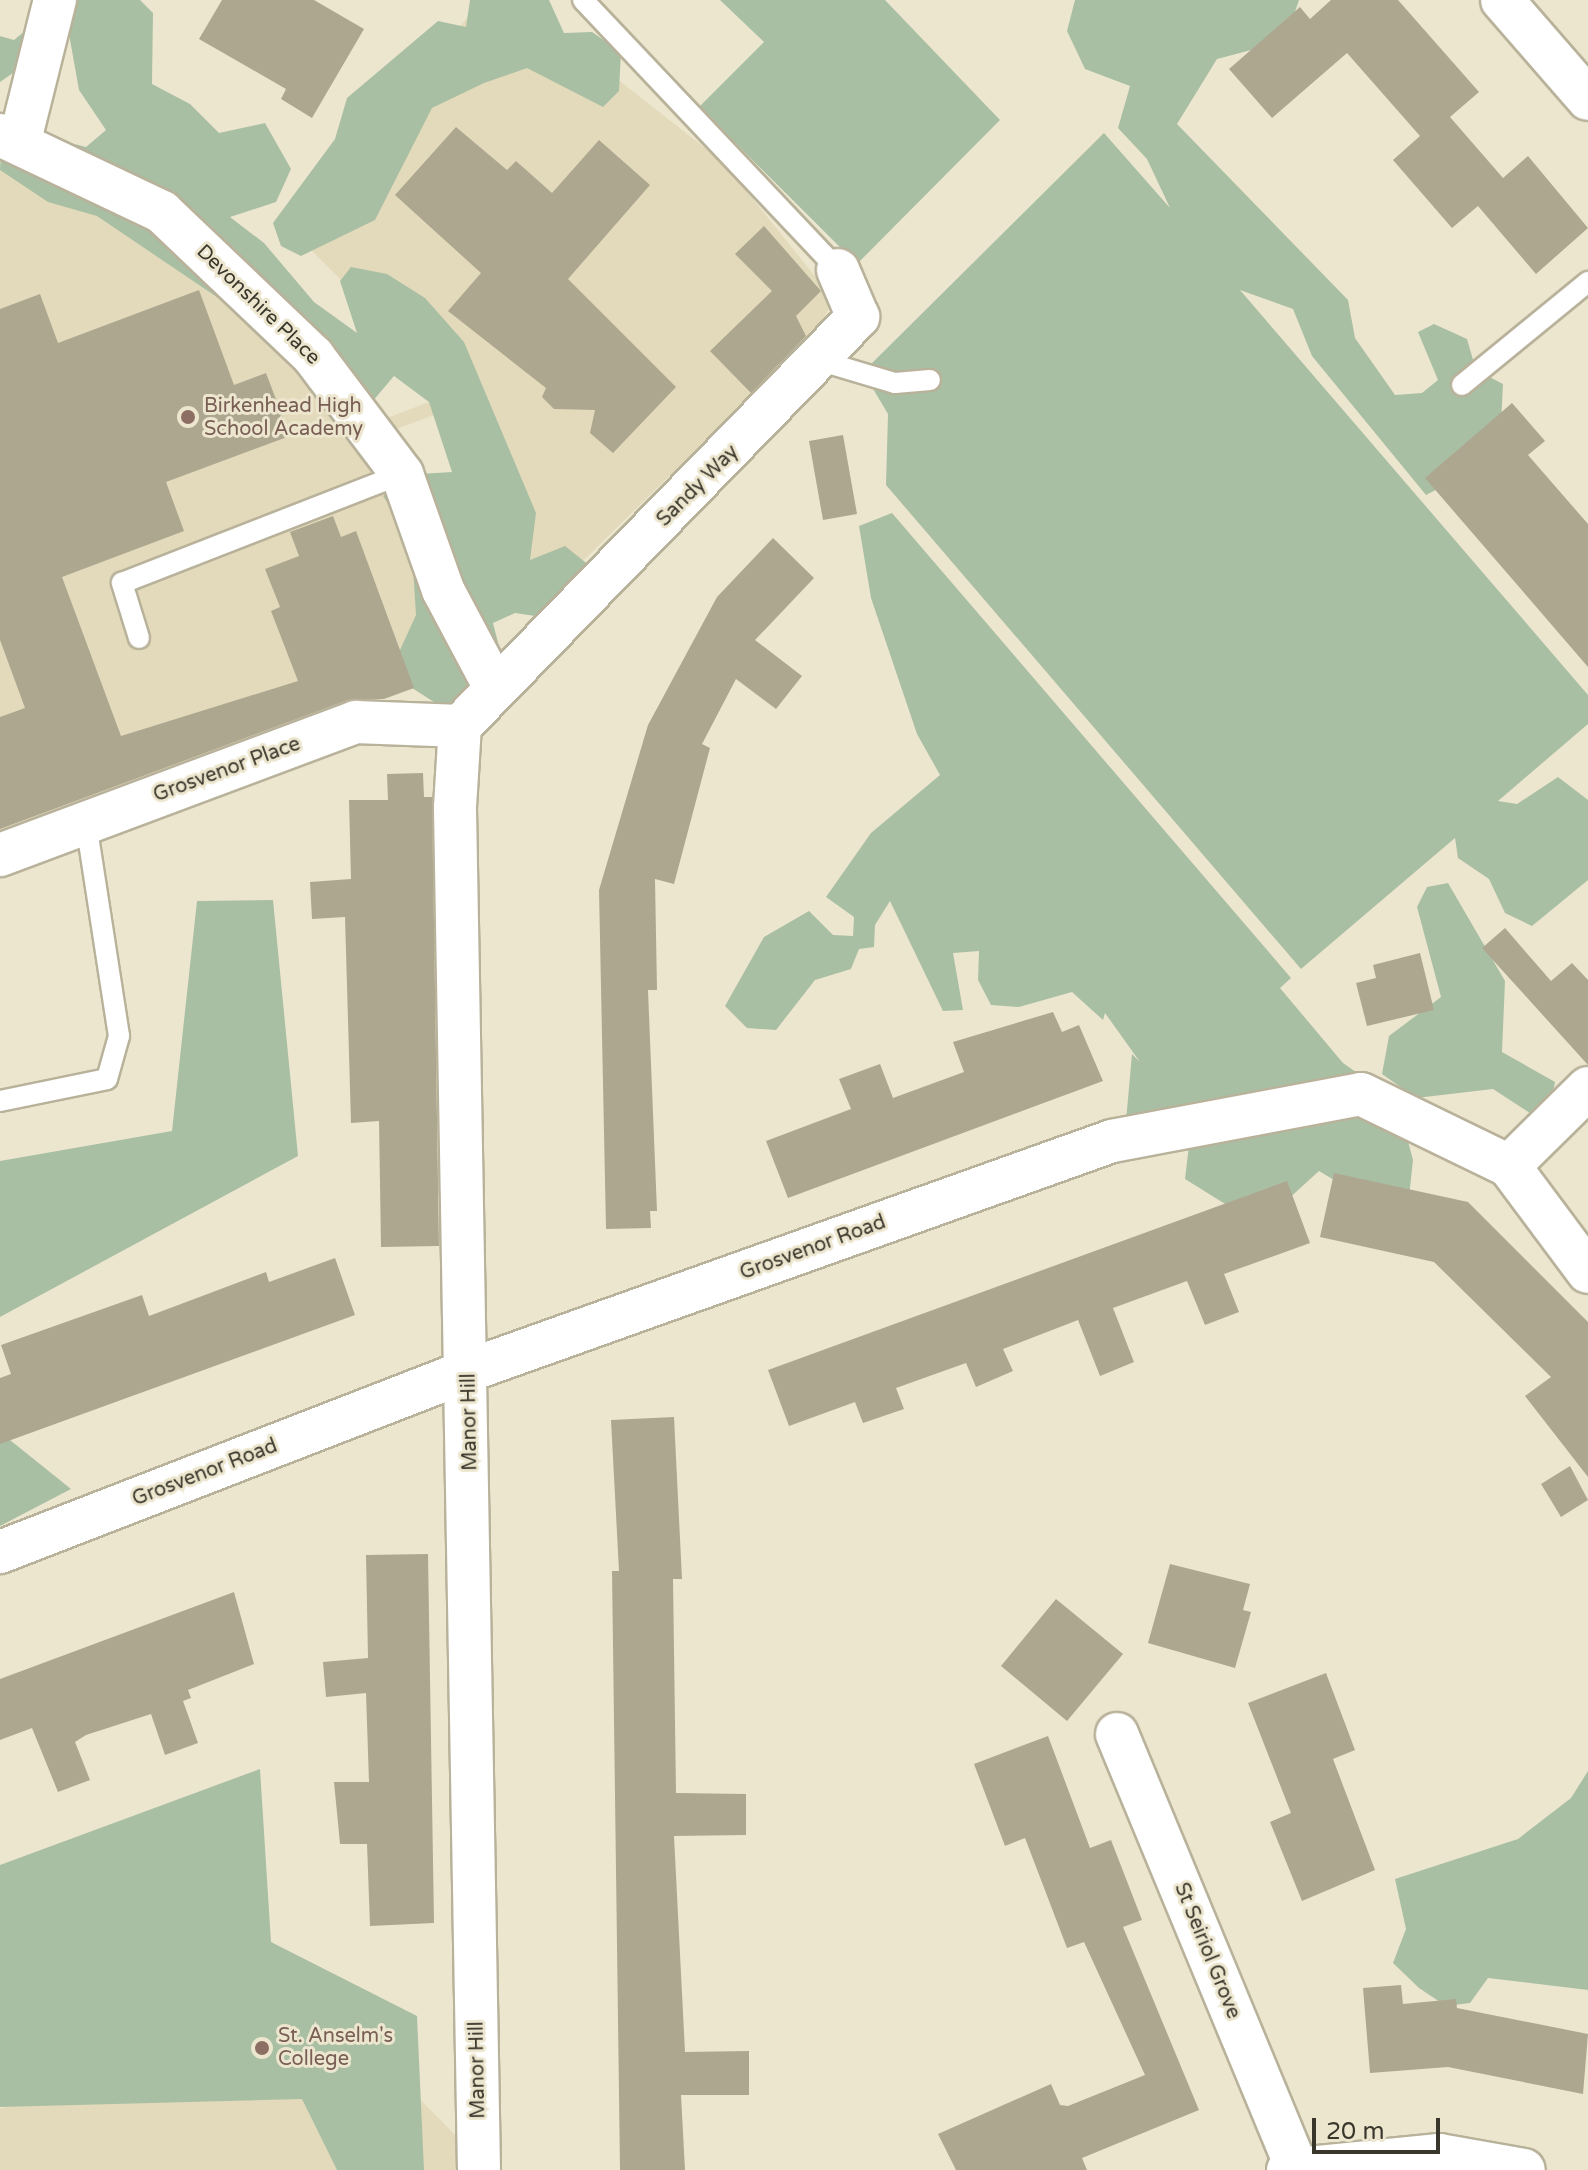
<!DOCTYPE html>
<html>
<head>
<meta charset="utf-8">
<style>
	body { margin:0 }
	#map { position:relative; width:1588px; height:2170px; overflow:hidden; background:#ede6ce; font-family:"Varela Round",sans-serif }
	div>[style] { position:absolute }
	.built>* { inset:0; background:#e3dabb }
	.green>* { inset:0; background:#a9bfa4 }
	.building>* { inset:0; background:#aea790 }
	.roads { filter:drop-shadow(2px 0 #b9b29b) drop-shadow(-2px 0 #b9b29b) drop-shadow(0 2px #b9b29b) drop-shadow(0 -2px #b9b29b) }
	.service>* { height:20px; margin:-10px; padding:0 10px; transform-origin:10px; border-radius:10px; background:#fff }
	.minor>* { height:42px; margin:-21px; padding:0 21px; transform-origin:21px; border-radius:21px; background:#fff }
	.dots>* { width:22px; height:22px; translate:-50% -50%; box-sizing:border-box; border:4px solid #ede6ce; border-radius:50% }
	span { translate:-50% -50%; white-space:nowrap; text-align:center; line-height:1.15; -webkit-text-stroke:6px #ede6ce; paint-order:stroke }
	.street-label { font-size:20px; color:#39362c }
	.education-label { font-size:20px; color:#785e54 }
	.left { translate:0 -50%; text-align:left }
	.scale { position:absolute; left:1312px; top:2118px; width:128px; height:36px; box-sizing:border-box; border:4px solid #39362c; border-top:0; padding-left:10px; font-size:24px; line-height:28px; white-space:nowrap; color:#39362c; -webkit-text-stroke:6px #ede6ce; paint-order:stroke }
</style>
</head>
<body>
<div id="map">
	<div class="built">
		<i style="clip-path:polygon(482px 0,517px 0,724px 163px,834px 300px,815px 333px,541px 602px,437px 414px,380px 435px,460px 664px,0 833px,0 148px,78px 167px,379px 421px,429px 402px,344px 283px,291px 230px)"></i>
		<i style="clip-path:polygon(310px 1987px,460px 2140px,461px 2170px,0 2170px,0 2109px)"></i>
	</div>
	<div class="green">
		<i style="clip-path:polygon(63px 0,140px 0,153px 13px,152px 84px,190px 104px,219px 133px,265px 123px,291px 169px,276px 202px,230px 217px,264px 243px,314px 302px,357px 333px,340px 281px,351px 267px,387px 274px,425px 298px,464px 342px,536px 513px,530px 560px,565px 546px,600px 574px,555px 619px,515px 613px,493px 623px,502px 658px,448px 711px,409px 686px,395px 661px,416px 615px,411px 537px,383px 496px,420px 474px,452px 472px,429px 402px,394px 376px,372px 402px,97px 216px,48px 202px,0 170px,3px 126px,86px 147px,106px 130px,79px 90px,69px 34px,0 82px,0 36px,14px 40px)"></i>
		<i style="clip-path:polygon(470px 0,549px 0,564px 33px,592px 32px,621px 52px,619px 91px,603px 107px,527px 68px,484px 83px,432px 108px,375px 220px,301px 256px,281px 246px,273px 223px,335px 139px,347px 98px,438px 21px,466px 27px)"></i>
		<i style="clip-path:polygon(720px 0,885px 0,1000px 120px,857px 264px,699px 107px,764px 42px)"></i>
		<i style="clip-path:polygon(1075px 0,1299px 0,1285px 41px,1217px 59px,1177px 124px,1348px 300px,1355px 338px,1395px 395px,1422px 393px,1438px 380px,1418px 332px,1434px 324px,1467px 339px,1476px 370px,1503px 384px,1501px 423px,1453px 481px,1426px 495px,1312px 356px,1293px 309px,1240px 290px,1588px 695px,1588px 724px,1498px 801px,1517px 804px,1558px 777px,1588px 800px,1588px 880px,1532px 926px,1505px 913px,1489px 879px,1458px 858px,1455px 838px,1301px 969px,886px 485px,888px 414px,863px 372px,1104px 133px,1170px 208px,1147px 159px,1118px 128px,1130px 86px,1085px 69px,1067px 31px)"></i>
		<i style="clip-path:polygon(892px 513px,1291px 978px,1280px 988px,1343px 1063px,1397px 1101px,1413px 1160px,1409px 1197px,1371px 1202px,1319px 1171px,1274px 1212px,1230px 1207px,1185px 1179px,1190px 1137px,1126px 1121px,1132px 1054px,1140px 1062px,1105px 1013px,1103px 1020px,1072px 992px,1019px 1007px,991px 1005px,978px 980px,979px 951px,953px 953px,963px 1010px,943px 1011px,890px 901px,875px 925px,874px 947px,859px 949px,851px 969px,815px 980px,776px 1030px,747px 1028px,725px 1006px,764px 937px,809px 911px,833px 935px,853px 936px,854px 917px,826px 897px,871px 833px,940px 775px,917px 734px,871px 598px,859px 526px)"></i>
		<i style="clip-path:polygon(1448px 883px,1505px 981px,1502px 1052px,1555px 1082px,1550px 1108px,1533px 1115px,1493px 1089px,1416px 1098px,1382px 1074px,1389px 1036px,1441px 997px,1417px 907px,1427px 887px)"></i>
		<i style="clip-path:polygon(273px 900px,298px 1156px,0 1317px,0 1161px,172px 1131px,197px 901px)"></i>
		<i style="clip-path:polygon(0 1432px,71px 1489px,0 1526px)"></i>
		<i style="clip-path:polygon(260px 1769px,271px 1942px,417px 2016px,424px 2170px,337px 2170px,302px 2099px,0 2107px,0 1865px)"></i>
		<i style="clip-path:polygon(1588px 1771px,1588px 1990px,1488px 1978px,1470px 2003px,1446px 2006px,1419px 1988px,1393px 1963px,1406px 1929px,1395px 1879px,1518px 1839px,1571px 1798px)"></i>
	</div>
	<div class="building">
		<i style="clip-path:polygon(222px 0,314px 0,364px 29px,312px 118px,281px 99px,286px 89px,199px 39px)"></i>
		<i style="clip-path:polygon(1331px 0,1398px 0,1479px 92px,1450px 117px,1503px 178px,1528px 156px,1588px 228px,1536px 274px,1478px 206px,1452px 228px,1393px 160px,1420px 136px,1347px 53px,1272px 118px,1229px 69px,1300px 7px,1310px 19px)"></i>
		<i style="clip-path:polygon(456px 127px,507px 170px,516px 161px,552px 193px,599px 140px,650px 185px,568px 279px,676px 387px,613px 453px,590px 433px,595px 410px,554px 409px,542px 397px,546px 388px,448px 311px,481px 273px,395px 195px)"></i>
		<i style="clip-path:polygon(764px 226px,821px 291px,796px 316px,806px 336px,751px 393px,710px 351px,772px 291px,735px 254px)"></i>
		<i style="clip-path:polygon(199px 290px,234px 385px,266px 373px,290px 436px,166px 482px,184px 531px,62px 577px,121px 736px,298px 681px,271px 611px,280px 607px,265px 569px,299px 556px,290px 532px,333px 516px,341px 537px,356px 531px,414px 688px,384px 699px,348px 700px,0 829px,0 717px,25px 708px,0 640px,0 309px,40px 294px,58px 343px)"></i>
		<i style="clip-path:polygon(1512px 403px,1545px 441px,1528px 455px,1588px 524px,1588px 667px,1425px 478px)"></i>
		<i style="clip-path:polygon(843px 435px,857px 514px,823px 520px,809px 441px)"></i>
		<i style="clip-path:polygon(773px 538px,814px 578px,755px 640px,802px 676px,776px 709px,736px 679px,702px 744px,710px 748px,674px 884px,655px 879px,657px 990px,648px 990px,657px 1211px,650px 1211px,651px 1228px,606px 1229px,599px 890px,648px 725px,717px 597px)"></i>
		<i style="clip-path:polygon(423px 773px,424px 797px,432px 797px,439px 1246px,381px 1247px,379px 1121px,351px 1123px,345px 917px,312px 919px,310px 882px,351px 879px,349px 800px,388px 800px,387px 774px)"></i>
		<i style="clip-path:polygon(1505px 928px,1551px 981px,1572px 963px,1588px 980px,1588px 1065px,1482px 948px)"></i>
		<i style="clip-path:polygon(1420px 953px,1434px 1010px,1367px 1026px,1356px 983px,1376px 978px,1373px 965px)"></i>
		<i style="clip-path:polygon(1053px 1012px,1062px 1032px,1079px 1025px,1103px 1081px,788px 1198px,766px 1141px,851px 1109px,839px 1079px,880px 1064px,893px 1098px,964px 1072px,953px 1042px)"></i>
		<i style="clip-path:polygon(1334px 1173px,1468px 1202px,1588px 1322px,1588px 1477px,1525px 1396px,1551px 1377px,1434px 1262px,1320px 1237px)"></i>
		<i style="clip-path:polygon(1287px 1181px,1310px 1243px,1224px 1274px,1239px 1312px,1205px 1325px,1187px 1281px,1113px 1308px,1134px 1362px,1100px 1376px,1078px 1320px,1003px 1349px,1013px 1371px,976px 1387px,966px 1363px,896px 1388px,904px 1409px,863px 1423px,855px 1402px,789px 1426px,768px 1370px)"></i>
		<i style="clip-path:polygon(335px 1258px,355px 1315px,0 1444px,0 1378px,11px 1374px,1px 1345px,142px 1295px,149px 1316px,266px 1272px,269px 1282px)"></i>
		<i style="clip-path:polygon(674px 1417px,682px 1579px,673px 1579px,676px 1793px,746px 1794px,746px 1835px,674px 1836px,685px 2052px,749px 2051px,749px 2095px,681px 2095px,685px 2170px,620px 2170px,612px 1571px,619px 1571px,611px 1420px)"></i>
		<i style="clip-path:polygon(1570px 1466px,1588px 1500px,1561px 1517px,1541px 1484px)"></i>
		<i style="clip-path:polygon(428px 1554px,434px 1923px,370px 1926px,367px 1844px,340px 1844px,334px 1782px,369px 1782px,366px 1693px,326px 1697px,323px 1662px,368px 1658px,366px 1555px)"></i>
		<i style="clip-path:polygon(1170px 1564px,1250px 1584px,1243px 1610px,1251px 1612px,1235px 1668px,1148px 1643px)"></i>
		<i style="clip-path:polygon(234px 1592px,254px 1664px,188px 1690px,191px 1698px,183px 1701px,198px 1743px,165px 1755px,151px 1714px,86px 1735px,75px 1742px,90px 1780px,58px 1792px,32px 1728px,0 1740px,0 1679px)"></i>
		<i style="clip-path:polygon(1056px 1599px,1123px 1654px,1067px 1721px,1001px 1666px)"></i>
		<i style="clip-path:polygon(1326px 1673px,1355px 1750px,1333px 1759px,1375px 1870px,1302px 1901px,1270px 1822px,1291px 1813px,1248px 1703px)"></i>
		<i style="clip-path:polygon(1048px 1736px,1090px 1848px,1111px 1840px,1142px 1920px,1123px 1927px,1199px 2110px,1082px 2158px,1087px 2170px,956px 2170px,938px 2134px,1051px 2084px,1060px 2105px,1068px 2106px,1145px 2075px,1084px 1942px,1067px 1948px,1025px 1838px,1005px 1846px,974px 1764px)"></i>
		<i style="clip-path:polygon(1401px 1985px,1403px 2004px,1456px 1999px,1457px 2008px,1588px 2034px,1583px 2094px,1448px 2067px,1370px 2073px,1363px 1988px)"></i>
	</div>
	<div class="roads">
		<div class="service">
			<i style="left:583px;top:0;width:371px;rotate:46.6deg"></i>
			<i style="left:821px;top:361px;width:77px;rotate:16.6deg"></i>
			<i style="left:895px;top:383px;width:35px;rotate:-5deg"></i>
			<i style="left:1462px;top:385px;width:163px;rotate:-39.3deg"></i>
			<i style="left:139px;top:638px;width:58px;rotate:-107.2deg"></i>
			<i style="left:122px;top:583px;width:300px;rotate:-21.3deg"></i>
			<i style="left:0;top:1101px;width:109px;rotate:-11.6deg"></i>
			<i style="left:107px;top:1079px;width:45px;rotate:-74.4deg"></i>
			<i style="left:119px;top:1036px;width:216px;rotate:-98.8deg"></i>
		</div>
		<div class="minor">
			<i style="left:1502px;top:0;width:131px;rotate:49deg"></i>
			<i style="left:0;top:135px;width:179px;rotate:25.4deg"></i>
			<i style="left:162px;top:212px;width:209px;rotate:43.6deg"></i>
			<i style="left:313px;top:356px;width:148px;rotate:53deg"></i>
			<i style="left:402px;top:474px;width:123px;rotate:70.5deg"></i>
			<i style="left:443px;top:590px;width:111px;rotate:62deg"></i>
			<i style="left:20px;top:140px;width:144px;rotate:-76deg"></i>
			<i style="left:0;top:855px;width:380px;rotate:-20.5deg"></i>
			<i style="left:356px;top:722px;width:104px;rotate:2.2deg"></i>
			<i style="left:1509px;top:1166px;width:111px;rotate:-44.6deg"></i>
			<i style="left:0;top:1552px;width:504px;rotate:-21.17deg"></i>
			<i style="left:470px;top:1370px;width:682px;rotate:-19.63deg"></i>
			<i style="left:1112px;top:1141px;width:253px;rotate:-10.7deg"></i>
			<i style="left:1361px;top:1094px;width:165px;rotate:25.9deg"></i>
			<i style="left:1509px;top:1166px;width:132px;rotate:53.3deg"></i>
			<i style="left:1117px;top:1734px;width:470px;rotate:67.5deg"></i>
			<i style="left:479px;top:2170px;width:1363px;rotate:-91.01deg"></i>
			<i style="left:455px;top:807px;width:81px;rotate:-86.5deg"></i>
			<i style="left:460px;top:726px;width:571px;rotate:-45.78deg"></i>
			<i style="left:858px;top:317px;width:51px;rotate:-113.1deg"></i>
			<i style="left:1288px;top:2170px;width:152px;rotate:-5.7deg"></i>
			<i style="left:1439px;top:2155px;width:86px;rotate:10deg"></i>
		</div>
	</div>
	<div class="dots">
		<i style="left:188px;top:417px;background:#8d6e63"></i>
		<i style="left:262px;top:2048px;background:#8d6e63"></i>
	</div>
	<div class="street-label">
		<span style="left:258px;top:305px;rotate:44deg">Devonshire Place</span>
		<span style="left:698px;top:486px;rotate:-45deg">Sandy Way</span>
		<span style="left:227px;top:770px;rotate:-20deg">Grosvenor Place</span>
		<span style="left:813px;top:1248px;rotate:-20deg">Grosvenor Road</span>
		<span style="left:470px;top:1422px;rotate:-91deg">Manor Hill</span>
		<span style="left:205px;top:1473px;rotate:-21deg">Grosvenor Road</span>
		<span style="left:1207px;top:1951px;rotate:68deg">St Seiriol Grove</span>
		<span style="left:478px;top:2070px;rotate:-91deg">Manor Hill</span>
	</div>
	<div class="education-label">
		<span class="left" style="left:204px;top:418px">Birkenhead High<br>School Academy</span>
		<span class="left" style="left:278px;top:2048px">St. Anselm's<br>College</span>
	</div>
	<div class="scale">20 m</div>
</div>
</body>
</html>
